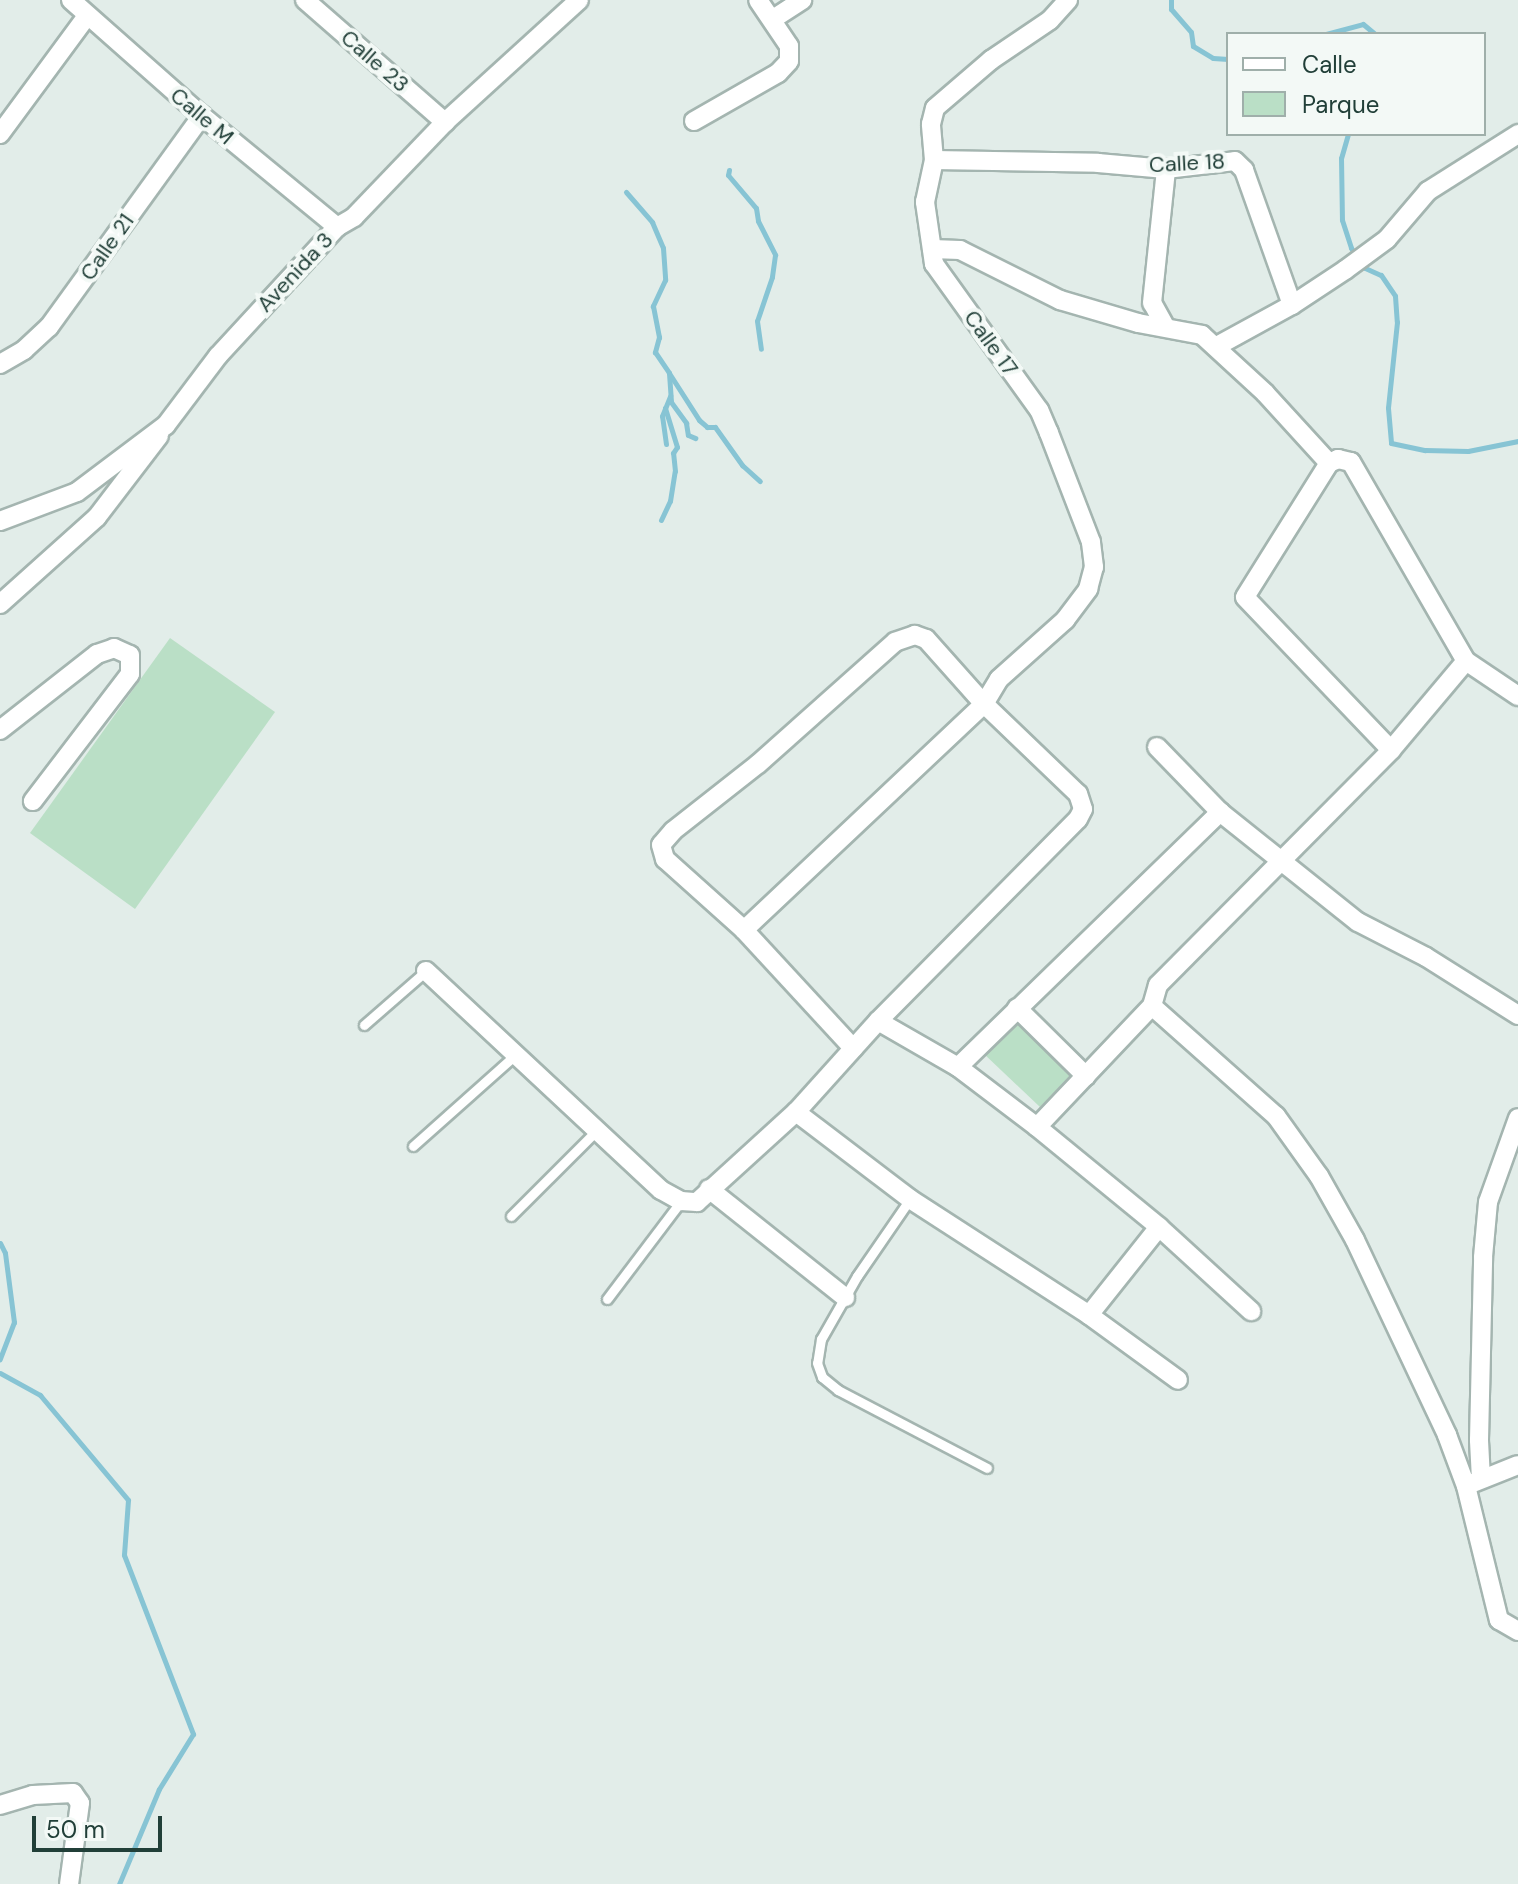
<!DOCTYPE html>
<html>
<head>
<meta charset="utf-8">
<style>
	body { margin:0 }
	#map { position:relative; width:1518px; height:1884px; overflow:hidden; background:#e2ede9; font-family:"DM Sans",sans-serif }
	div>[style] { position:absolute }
	.green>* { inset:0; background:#badfc6 }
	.stream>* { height:5px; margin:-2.5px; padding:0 2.5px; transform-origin:2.5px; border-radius:2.5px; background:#87c4d4 }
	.roads { filter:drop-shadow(2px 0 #a4b5b0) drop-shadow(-2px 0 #a4b5b0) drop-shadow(0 2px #a4b5b0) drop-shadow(0 -2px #a4b5b0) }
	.lane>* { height:9px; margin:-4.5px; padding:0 4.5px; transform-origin:4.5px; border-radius:4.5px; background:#fff }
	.street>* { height:18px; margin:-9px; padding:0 9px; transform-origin:9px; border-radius:9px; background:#fff }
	span { translate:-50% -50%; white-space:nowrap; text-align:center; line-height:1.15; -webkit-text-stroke:8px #f3f9f6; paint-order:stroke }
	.street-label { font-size:22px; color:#213f38 }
	.legend { position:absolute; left:1226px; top:32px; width:260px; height:104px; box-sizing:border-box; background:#f3f9f6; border:2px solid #9fafaa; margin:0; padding:10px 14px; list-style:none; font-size:24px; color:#213f38 }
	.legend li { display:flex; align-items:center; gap:16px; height:40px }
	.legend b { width:40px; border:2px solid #9fafaa }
	.scale { position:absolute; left:32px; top:1816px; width:130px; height:36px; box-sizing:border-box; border:4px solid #213f38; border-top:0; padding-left:10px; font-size:24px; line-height:28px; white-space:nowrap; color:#213f38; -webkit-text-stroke:6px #f3f9f6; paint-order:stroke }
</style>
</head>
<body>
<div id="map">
	<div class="green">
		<i style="clip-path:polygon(170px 638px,275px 712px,135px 909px,30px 833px)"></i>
		<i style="clip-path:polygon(1016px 1018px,1074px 1072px,1040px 1107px,983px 1053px)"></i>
	</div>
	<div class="stream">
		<i style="left:1171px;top:0;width:9px;rotate:90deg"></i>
		<i style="left:1171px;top:9px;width:30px;rotate:49deg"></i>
		<i style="left:1191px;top:32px;width:14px;rotate:82deg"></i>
		<i style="left:1193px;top:46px;width:23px;rotate:31deg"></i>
		<i style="left:1213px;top:58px;width:15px;rotate:4deg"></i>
		<i style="left:1326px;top:34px;width:38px;rotate:-15deg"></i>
		<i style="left:1363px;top:24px;width:16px;rotate:40deg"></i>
		<i style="left:1348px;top:134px;width:25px;rotate:106deg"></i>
		<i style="left:1341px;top:158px;width:62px;rotate:89.1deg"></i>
		<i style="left:1342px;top:220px;width:29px;rotate:72deg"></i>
		<i style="left:1351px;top:248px;width:24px;rotate:55deg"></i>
		<i style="left:1365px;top:268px;width:17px;rotate:24deg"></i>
		<i style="left:1381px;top:275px;width:25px;rotate:56deg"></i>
		<i style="left:1395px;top:296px;width:26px;rotate:86deg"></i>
		<i style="left:1397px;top:322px;width:86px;rotate:96deg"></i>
		<i style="left:1388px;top:408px;width:35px;rotate:85deg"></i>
		<i style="left:1391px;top:443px;width:35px;rotate:12deg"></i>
		<i style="left:1425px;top:450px;width:43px;rotate:1.3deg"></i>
		<i style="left:1468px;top:451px;width:51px;rotate:-11.3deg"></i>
		<i style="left:729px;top:170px;width:5px;rotate:101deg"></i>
		<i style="left:728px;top:175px;width:43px;rotate:49.7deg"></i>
		<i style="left:756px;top:208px;width:13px;rotate:81deg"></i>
		<i style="left:758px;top:221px;width:38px;rotate:63deg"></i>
		<i style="left:775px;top:255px;width:22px;rotate:98deg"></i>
		<i style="left:772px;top:277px;width:46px;rotate:108.8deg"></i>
		<i style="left:757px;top:321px;width:28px;rotate:82deg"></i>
		<i style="left:626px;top:192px;width:40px;rotate:49deg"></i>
		<i style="left:652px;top:222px;width:28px;rotate:67deg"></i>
		<i style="left:663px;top:248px;width:32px;rotate:86deg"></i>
		<i style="left:665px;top:280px;width:29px;rotate:115deg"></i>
		<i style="left:653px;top:306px;width:32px;rotate:79deg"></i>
		<i style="left:659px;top:337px;width:16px;rotate:105deg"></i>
		<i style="left:655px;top:352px;width:25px;rotate:56deg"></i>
		<i style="left:669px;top:373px;width:29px;rotate:86deg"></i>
		<i style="left:671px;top:402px;width:26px;rotate:54deg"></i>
		<i style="left:686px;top:423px;width:12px;rotate:81deg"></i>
		<i style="left:688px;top:435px;width:8px;rotate:23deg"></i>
		<i style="left:669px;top:373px;width:56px;rotate:57.4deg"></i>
		<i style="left:699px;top:420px;width:11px;rotate:41deg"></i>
		<i style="left:707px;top:427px;width:8px"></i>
		<i style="left:715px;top:427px;width:47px;rotate:54.6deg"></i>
		<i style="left:742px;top:465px;width:24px;rotate:42deg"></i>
		<i style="left:666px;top:444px;width:28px;rotate:-98deg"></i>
		<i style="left:662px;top:416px;width:22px;rotate:-68deg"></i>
		<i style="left:661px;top:520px;width:21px;rotate:-65deg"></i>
		<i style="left:670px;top:501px;width:30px;rotate:-81deg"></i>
		<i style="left:675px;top:471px;width:18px;rotate:-96deg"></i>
		<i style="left:673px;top:453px;width:7px;rotate:-56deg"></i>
		<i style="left:677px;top:447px;width:41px;rotate:-107.1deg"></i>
		<i style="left:0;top:1243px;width:11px;rotate:63deg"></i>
		<i style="left:5px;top:1253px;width:70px;rotate:82.6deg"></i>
		<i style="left:14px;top:1322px;width:40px;rotate:111deg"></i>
		<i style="left:0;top:1373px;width:46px;rotate:28.8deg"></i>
		<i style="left:40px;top:1395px;width:137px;rotate:50deg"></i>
		<i style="left:128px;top:1500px;width:55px;rotate:94.2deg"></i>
		<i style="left:124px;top:1555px;width:192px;rotate:68.9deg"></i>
		<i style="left:193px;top:1734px;width:65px;rotate:121.7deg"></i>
		<i style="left:159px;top:1789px;width:103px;rotate:112.8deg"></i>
	</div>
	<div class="roads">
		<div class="lane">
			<i style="left:364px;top:1025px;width:82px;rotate:-41.1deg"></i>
			<i style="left:413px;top:1146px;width:137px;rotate:-41.7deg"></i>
			<i style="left:910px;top:1199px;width:93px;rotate:124.5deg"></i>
			<i style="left:857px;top:1276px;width:73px;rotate:119.7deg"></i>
			<i style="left:821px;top:1339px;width:24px;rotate:99deg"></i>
			<i style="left:817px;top:1363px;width:15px;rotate:70deg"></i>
			<i style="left:822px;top:1377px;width:21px;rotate:39deg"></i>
			<i style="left:838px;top:1390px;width:168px;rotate:27.6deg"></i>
			<i style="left:511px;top:1216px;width:120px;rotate:-45deg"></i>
			<i style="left:607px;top:1299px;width:123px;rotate:-52.9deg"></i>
		</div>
		<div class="street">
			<i style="left:71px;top:0;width:175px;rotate:41.5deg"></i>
			<i style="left:202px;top:116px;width:175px;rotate:39.4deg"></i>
			<i style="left:305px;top:0;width:186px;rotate:41.1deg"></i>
			<i style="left:773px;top:19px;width:35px;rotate:-33deg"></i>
			<i style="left:694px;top:121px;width:97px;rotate:-29.7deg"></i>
			<i style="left:778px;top:73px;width:16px;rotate:-47deg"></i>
			<i style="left:789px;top:61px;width:15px;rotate:-90deg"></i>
			<i style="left:789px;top:46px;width:55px;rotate:-124deg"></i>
			<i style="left:0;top:134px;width:147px;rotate:-53.6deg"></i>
			<i style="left:934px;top:160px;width:164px;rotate:1deg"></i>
			<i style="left:1098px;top:163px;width:68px;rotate:5deg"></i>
			<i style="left:1166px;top:169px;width:69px;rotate:-6.6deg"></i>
			<i style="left:1235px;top:161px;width:13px;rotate:45deg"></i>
			<i style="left:1244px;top:170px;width:143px;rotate:70.4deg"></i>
			<i style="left:932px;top:249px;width:28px;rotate:2deg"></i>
			<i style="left:960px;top:250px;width:112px;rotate:26.6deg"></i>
			<i style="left:1060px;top:300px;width:81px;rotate:16.4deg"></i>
			<i style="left:1138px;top:323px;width:65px;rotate:10.6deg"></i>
			<i style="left:1202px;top:335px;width:86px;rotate:42.6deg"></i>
			<i style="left:1265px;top:393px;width:95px;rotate:47.6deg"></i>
			<i style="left:1165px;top:326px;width:26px;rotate:-119deg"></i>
			<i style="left:1152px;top:303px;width:135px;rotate:-84deg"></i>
			<i style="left:1217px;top:346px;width:85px;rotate:-28.7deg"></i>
			<i style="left:1292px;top:305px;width:64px;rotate:-33.4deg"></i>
			<i style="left:1345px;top:270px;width:52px;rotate:-36.4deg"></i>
			<i style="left:1387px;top:239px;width:63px;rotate:-49.5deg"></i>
			<i style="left:1428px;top:191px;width:107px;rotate:-32.3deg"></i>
			<i style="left:0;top:364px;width:28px;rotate:-30deg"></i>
			<i style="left:24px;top:350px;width:34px;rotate:-43deg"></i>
			<i style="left:49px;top:327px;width:261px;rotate:-54.1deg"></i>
			<i style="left:0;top:521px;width:82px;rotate:-20.6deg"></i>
			<i style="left:77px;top:492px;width:111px;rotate:-37deg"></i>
			<i style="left:166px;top:425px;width:86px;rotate:-53deg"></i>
			<i style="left:218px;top:356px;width:176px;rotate:-47.3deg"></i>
			<i style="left:337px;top:227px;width:20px;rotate:-30deg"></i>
			<i style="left:354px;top:217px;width:132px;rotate:-46.2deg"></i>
			<i style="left:445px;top:122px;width:181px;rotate:-42.3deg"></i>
			<i style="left:0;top:604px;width:130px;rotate:-41.9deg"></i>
			<i style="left:97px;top:517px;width:102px;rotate:-52.6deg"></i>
			<i style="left:0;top:730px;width:123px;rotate:-38.1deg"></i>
			<i style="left:97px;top:654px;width:18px;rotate:-19deg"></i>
			<i style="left:114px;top:648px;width:17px;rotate:24deg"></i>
			<i style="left:130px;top:655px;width:19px;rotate:90deg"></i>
			<i style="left:130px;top:674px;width:160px;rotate:127.4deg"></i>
			<i style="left:1157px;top:747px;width:91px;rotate:45.9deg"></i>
			<i style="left:1220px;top:812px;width:176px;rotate:38.6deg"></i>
			<i style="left:1358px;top:922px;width:76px;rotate:27.2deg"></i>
			<i style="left:1426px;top:957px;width:109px;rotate:32.2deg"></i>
			<i style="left:1391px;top:750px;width:211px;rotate:-133.7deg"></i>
			<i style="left:1245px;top:597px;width:158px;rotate:-57.9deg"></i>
			<i style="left:1329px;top:463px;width:10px;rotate:-24deg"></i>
			<i style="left:1338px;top:459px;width:13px;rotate:13deg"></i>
			<i style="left:1351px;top:462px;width:230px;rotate:60deg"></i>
			<i style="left:1466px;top:661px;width:63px;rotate:33.9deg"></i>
			<i style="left:744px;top:930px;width:330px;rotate:-43.3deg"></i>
			<i style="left:984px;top:704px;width:29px;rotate:-59deg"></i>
			<i style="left:999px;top:679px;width:89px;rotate:-41.8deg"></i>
			<i style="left:1065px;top:620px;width:39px;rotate:-53deg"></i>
			<i style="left:1088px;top:589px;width:23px;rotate:-75deg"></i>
			<i style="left:1094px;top:567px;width:25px;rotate:-97deg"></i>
			<i style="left:1091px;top:542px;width:117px;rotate:-111.1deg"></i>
			<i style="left:1049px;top:433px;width:25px;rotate:-113deg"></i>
			<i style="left:1039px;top:410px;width:180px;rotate:-125.7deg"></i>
			<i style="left:934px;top:264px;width:63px;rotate:-98.3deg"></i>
			<i style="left:925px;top:202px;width:43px;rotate:-77.9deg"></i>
			<i style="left:934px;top:160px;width:36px;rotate:-95deg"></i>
			<i style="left:931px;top:124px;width:16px;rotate:-76deg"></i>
			<i style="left:935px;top:108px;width:74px;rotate:-40.6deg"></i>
			<i style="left:991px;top:60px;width:71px;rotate:-34.1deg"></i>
			<i style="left:1050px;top:20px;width:27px;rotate:-48deg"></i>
			<i style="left:426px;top:971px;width:321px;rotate:43deg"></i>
			<i style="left:661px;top:1190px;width:23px;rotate:29deg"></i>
			<i style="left:681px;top:1201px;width:16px;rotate:4deg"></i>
			<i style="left:697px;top:1202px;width:134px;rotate:-42.3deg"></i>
			<i style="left:796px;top:1112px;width:122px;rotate:-48deg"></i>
			<i style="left:878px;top:1021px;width:284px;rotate:-45.3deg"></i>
			<i style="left:1078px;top:819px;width:11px;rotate:-63deg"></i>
			<i style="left:1083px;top:809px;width:16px;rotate:-108deg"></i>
			<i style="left:1078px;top:794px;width:130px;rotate:-136.2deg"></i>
			<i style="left:984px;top:704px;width:87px;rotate:-131.7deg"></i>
			<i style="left:926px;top:639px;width:12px;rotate:-160deg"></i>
			<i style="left:915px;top:635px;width:21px;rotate:161deg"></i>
			<i style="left:895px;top:642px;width:183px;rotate:138.3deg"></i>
			<i style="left:758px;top:764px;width:108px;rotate:141.8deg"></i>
			<i style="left:673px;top:831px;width:18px;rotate:131deg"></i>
			<i style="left:661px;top:845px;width:15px;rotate:74deg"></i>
			<i style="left:665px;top:859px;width:106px;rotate:41.9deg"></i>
			<i style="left:744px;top:930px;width:161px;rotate:47.3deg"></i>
			<i style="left:1152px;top:1006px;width:166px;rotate:41.6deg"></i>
			<i style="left:1276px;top:1116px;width:74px;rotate:54.4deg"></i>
			<i style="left:1319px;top:1176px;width:73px;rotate:60.6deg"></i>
			<i style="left:1355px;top:1240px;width:216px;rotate:64.7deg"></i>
			<i style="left:1447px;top:1435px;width:54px;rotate:69.6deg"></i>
			<i style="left:1466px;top:1486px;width:138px;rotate:76.2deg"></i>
			<i style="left:1499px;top:1620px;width:22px;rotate:30deg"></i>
			<i style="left:1017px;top:1008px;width:97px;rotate:44.6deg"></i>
			<i style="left:878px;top:1021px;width:92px;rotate:29.9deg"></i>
			<i style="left:958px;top:1067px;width:99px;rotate:37.2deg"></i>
			<i style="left:1037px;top:1127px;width:158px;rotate:39.3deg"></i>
			<i style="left:1159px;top:1227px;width:125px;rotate:42.4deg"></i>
			<i style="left:958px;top:1067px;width:366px;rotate:-44.2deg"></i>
			<i style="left:796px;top:1112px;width:143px;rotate:37.3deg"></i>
			<i style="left:910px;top:1199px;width:213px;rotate:32.9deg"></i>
			<i style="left:1089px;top:1315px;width:110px;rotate:36.1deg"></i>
			<i style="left:1037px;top:1127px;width:167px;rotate:-46.5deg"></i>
			<i style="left:1152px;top:1006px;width:22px;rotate:-74deg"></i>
			<i style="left:1158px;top:985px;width:331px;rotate:-45.2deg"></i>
			<i style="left:1391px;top:750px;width:116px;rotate:-49.9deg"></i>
			<i style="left:709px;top:1189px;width:174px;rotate:38.5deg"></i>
			<i style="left:1089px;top:1315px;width:112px;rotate:-51.5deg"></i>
			<i style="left:1481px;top:1479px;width:39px;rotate:-93deg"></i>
			<i style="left:1479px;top:1440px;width:183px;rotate:-88.7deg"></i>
			<i style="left:1483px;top:1257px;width:55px;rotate:-84.8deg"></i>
			<i style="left:1488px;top:1202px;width:89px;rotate:-70.3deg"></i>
			<i style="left:1473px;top:1483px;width:48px;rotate:-21.8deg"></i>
			<i style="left:0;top:1805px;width:34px;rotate:-17deg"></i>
			<i style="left:33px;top:1795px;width:40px;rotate:-2.9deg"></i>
			<i style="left:73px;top:1793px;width:12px;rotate:55deg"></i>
			<i style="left:80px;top:1803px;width:82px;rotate:97.7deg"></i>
		</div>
	</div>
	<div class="street-label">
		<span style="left:375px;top:61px;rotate:41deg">Calle 23</span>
		<span style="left:202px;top:116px;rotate:40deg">Calle M</span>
		<span style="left:1187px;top:163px;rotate:-3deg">Calle 18</span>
		<span style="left:107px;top:247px;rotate:-55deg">Calle 21</span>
		<span style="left:295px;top:272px;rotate:-47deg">Avenida 3</span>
		<span style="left:991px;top:343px;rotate:54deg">Calle 17</span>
	</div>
	<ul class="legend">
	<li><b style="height:10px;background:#fff"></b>Calle</li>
	<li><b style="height:22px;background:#badfc6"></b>Parque</li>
	</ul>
	<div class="scale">50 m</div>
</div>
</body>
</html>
